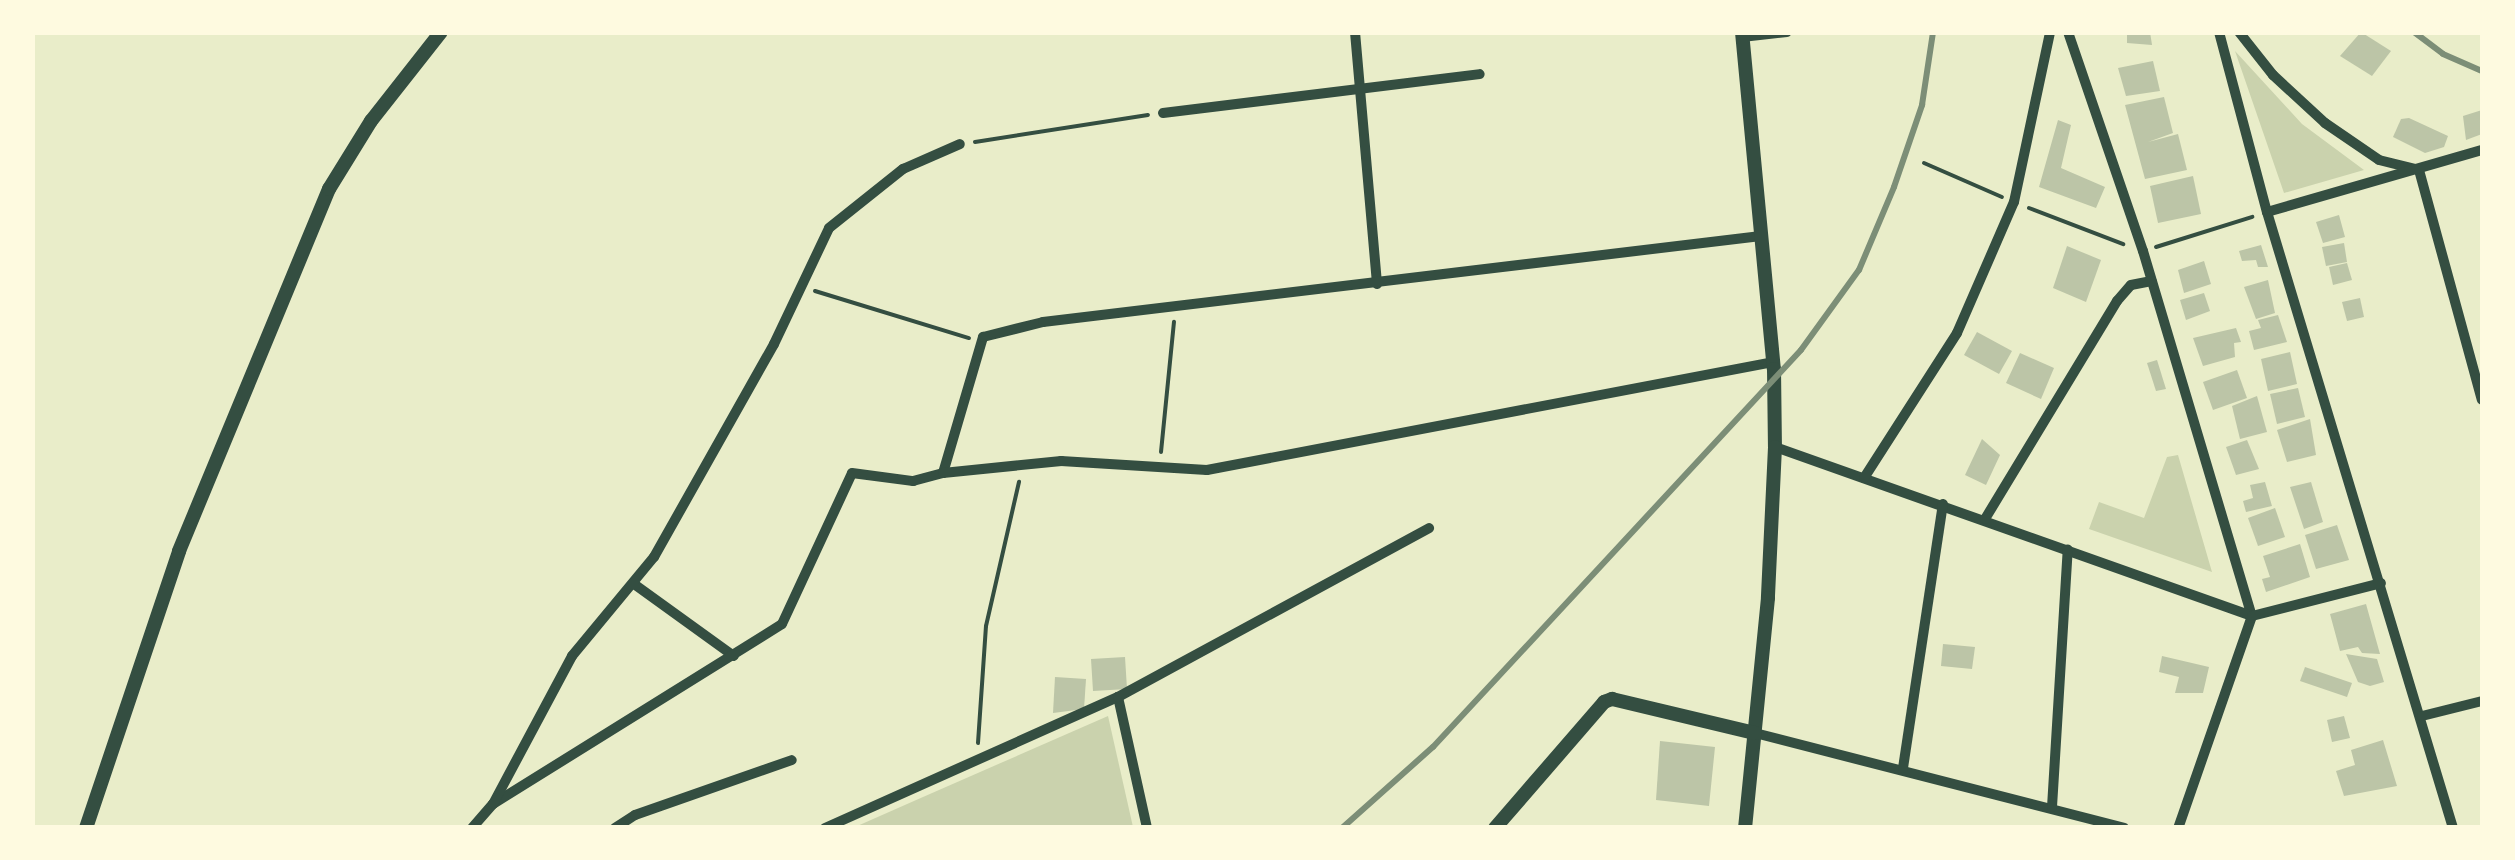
<!DOCTYPE html>
<html>
<head>
<meta charset="utf-8">
<style>
	body { margin:0 }
	#map { position:relative; width:2515px; height:860px; overflow:hidden; background:#e9edc9; font-family:"Public Sans",sans-serif }
	div>[style] { position:absolute }
	.green>* { inset:0; background:#cad2ad }
	.building>* { inset:0; background:#bcc5a7 }
	.path>* { height:4px; margin:-2px; padding:0 2px; transform-origin:2px; border-radius:2px; background:#344e41 }
	.minor>* { height:10px; margin:-5px; padding:0 5px; transform-origin:5px; border-radius:5px; background:#344e41 }
	.tertiary>* { height:14px; margin:-7px; padding:0 7px; transform-origin:7px; border-radius:7px; background:#344e41 }
	.rail>* { height:6px; margin:-3px; padding:0 3px; transform-origin:3px; border-radius:3px; background:#7c8e77 }
	span { translate:-50% -50%; white-space:nowrap; text-align:center; line-height:1.15; -webkit-text-stroke:10px #fefae0; paint-order:stroke }
	.frame { position:absolute; inset:0; border:35px solid #fefae0; pointer-events:none }
</style>
</head>
<body>
<div id="map">
	<div class="green">
		<i style="clip-path:polygon(2235px 51px,2302px 124px,2364px 170px,2284px 193px)"></i>
		<i style="clip-path:polygon(2178px 455px,2212px 572px,2089px 529px,2099px 502px,2144px 518px,2167px 457px)"></i>
		<i style="clip-path:polygon(1108px 716px,1133px 827px,855px 827px,923px 797px)"></i>
	</div>
	<div class="building">
		<i style="clip-path:polygon(2134px 32px,2150px 32px,2152px 45px,2127px 43px,2127px 35px)"></i>
		<i style="clip-path:polygon(2361px 32px,2391px 51px,2372px 76px,2340px 56px)"></i>
		<i style="clip-path:polygon(2153px 61px,2160px 91px,2126px 96px,2118px 68px)"></i>
		<i style="clip-path:polygon(2164px 97px,2173px 133px,2148px 142px,2178px 134px,2187px 170px,2145px 179px,2125px 105px)"></i>
		<i style="clip-path:polygon(2482px 110px,2482px 134px,2466px 140px,2463px 116px)"></i>
		<i style="clip-path:polygon(2409px 118px,2448px 136px,2444px 147px,2425px 153px,2393px 137px,2401px 119px)"></i>
		<i style="clip-path:polygon(2058px 120px,2071px 125px,2061px 168px,2105px 187px,2096px 208px,2039px 187px)"></i>
		<i style="clip-path:polygon(2193px 176px,2201px 214px,2158px 223px,2150px 186px)"></i>
		<i style="clip-path:polygon(2339px 215px,2345px 237px,2323px 243px,2316px 222px)"></i>
		<i style="clip-path:polygon(2344px 243px,2347px 262px,2326px 266px,2322px 247px)"></i>
		<i style="clip-path:polygon(2261px 245px,2268px 267px,2258px 267px,2256px 260px,2242px 261px,2239px 251px)"></i>
		<i style="clip-path:polygon(2067px 246px,2101px 260px,2086px 302px,2053px 288px)"></i>
		<i style="clip-path:polygon(2204px 261px,2211px 284px,2184px 293px,2178px 270px)"></i>
		<i style="clip-path:polygon(2347px 263px,2352px 280px,2333px 285px,2329px 267px)"></i>
		<i style="clip-path:polygon(2268px 280px,2275px 313px,2256px 319px,2244px 287px)"></i>
		<i style="clip-path:polygon(2204px 293px,2210px 311px,2186px 320px,2180px 300px)"></i>
		<i style="clip-path:polygon(2360px 298px,2364px 317px,2347px 321px,2342px 302px)"></i>
		<i style="clip-path:polygon(2278px 315px,2287px 342px,2254px 350px,2249px 331px,2261px 328px,2258px 320px)"></i>
		<i style="clip-path:polygon(2236px 328px,2241px 342px,2234px 343px,2235px 357px,2203px 366px,2193px 338px)"></i>
		<i style="clip-path:polygon(1977px 332px,2012px 351px,1999px 374px,1964px 355px)"></i>
		<i style="clip-path:polygon(2290px 352px,2297px 384px,2268px 391px,2261px 359px)"></i>
		<i style="clip-path:polygon(2020px 353px,2054px 368px,2041px 399px,2006px 383px)"></i>
		<i style="clip-path:polygon(2157px 360px,2166px 389px,2156px 391px,2147px 363px)"></i>
		<i style="clip-path:polygon(2237px 370px,2247px 398px,2213px 410px,2203px 382px)"></i>
		<i style="clip-path:polygon(2298px 388px,2305px 417px,2277px 424px,2270px 394px)"></i>
		<i style="clip-path:polygon(2257px 396px,2267px 432px,2240px 439px,2232px 406px)"></i>
		<i style="clip-path:polygon(2310px 419px,2316px 455px,2287px 462px,2277px 430px)"></i>
		<i style="clip-path:polygon(1982px 439px,2000px 455px,1986px 485px,1965px 475px)"></i>
		<i style="clip-path:polygon(2247px 440px,2259px 469px,2236px 475px,2226px 447px)"></i>
		<i style="clip-path:polygon(2265px 482px,2272px 506px,2246px 512px,2243px 501px,2253px 498px,2250px 485px)"></i>
		<i style="clip-path:polygon(2311px 482px,2323px 522px,2304px 529px,2290px 487px)"></i>
		<i style="clip-path:polygon(2275px 508px,2285px 537px,2258px 546px,2248px 518px)"></i>
		<i style="clip-path:polygon(2337px 525px,2349px 560px,2316px 569px,2305px 535px)"></i>
		<i style="clip-path:polygon(2300px 544px,2310px 577px,2266px 592px,2262px 579px,2270px 577px,2263px 556px)"></i>
		<i style="clip-path:polygon(2366px 604px,2380px 654px,2362px 653px,2358px 647px,2340px 651px,2330px 614px)"></i>
		<i style="clip-path:polygon(1943px 644px,1975px 647px,1972px 669px,1941px 666px)"></i>
		<i style="clip-path:polygon(2346px 654px,2377px 659px,2384px 682px,2370px 686px,2358px 682px)"></i>
		<i style="clip-path:polygon(2162px 656px,2209px 667px,2203px 693px,2175px 693px,2179px 677px,2159px 672px)"></i>
		<i style="clip-path:polygon(1125px 657px,1127px 689px,1093px 691px,1091px 659px)"></i>
		<i style="clip-path:polygon(2305px 667px,2352px 683px,2347px 697px,2300px 681px)"></i>
		<i style="clip-path:polygon(1055px 677px,1086px 679px,1084px 709px,1053px 713px)"></i>
		<i style="clip-path:polygon(2344px 716px,2350px 738px,2332px 742px,2327px 720px)"></i>
		<i style="clip-path:polygon(2383px 740px,2397px 786px,2344px 796px,2336px 771px,2355px 765px,2351px 750px)"></i>
		<i style="clip-path:polygon(1660px 741px,1715px 747px,1709px 806px,1656px 800px)"></i>
	</div>
	<div class="path">
		<i style="left:975px;top:142px;width:175px;rotate:-8.9deg"></i>
		<i style="left:1924px;top:163px;width:85px;rotate:23.6deg"></i>
		<i style="left:2029px;top:208px;width:101px;rotate:21deg"></i>
		<i style="left:2156px;top:247px;width:101px;rotate:-17.4deg"></i>
		<i style="left:815px;top:291px;width:161px;rotate:17deg"></i>
		<i style="left:1161px;top:452px;width:131px;rotate:-84.3deg"></i>
		<i style="left:978px;top:743px;width:117px;rotate:-86.1deg"></i>
		<i style="left:986px;top:626px;width:148px;rotate:-77.1deg"></i>
	</div>
	<div class="minor">
		<i style="left:1355px;top:32px;width:253px;rotate:85deg"></i>
		<i style="left:2068px;top:32px;width:231px;rotate:71.1deg"></i>
		<i style="left:2143px;top:251px;width:381px;rotate:73.4deg"></i>
		<i style="left:2252px;top:616px;width:225px;rotate:109.2deg"></i>
		<i style="left:2219px;top:32px;width:186px;rotate:75.1deg"></i>
		<i style="left:2267px;top:212px;width:643px;rotate:73.2deg"></i>
		<i style="left:2239px;top:32px;width:55px;rotate:51.7deg"></i>
		<i style="left:2273px;top:75px;width:71px;rotate:42.7deg"></i>
		<i style="left:2325px;top:123px;width:65px;rotate:34.4deg"></i>
		<i style="left:2379px;top:160px;width:41px;rotate:14deg"></i>
		<i style="left:2419px;top:170px;width:238px;rotate:74.7deg"></i>
		<i style="left:1742px;top:37px;width:45px;rotate:-6.3deg"></i>
		<i style="left:1163px;top:113px;width:319px;rotate:-7deg"></i>
		<i style="left:2267px;top:212px;width:224px;rotate:-16.1deg"></i>
		<i style="left:1775px;top:447px;width:506px;rotate:19.51deg"></i>
		<i style="left:2252px;top:616px;width:133px;rotate:-14.3deg"></i>
		<i style="left:943px;top:473px;width:142px;rotate:-73.6deg"></i>
		<i style="left:983px;top:337px;width:62px;rotate:-14deg"></i>
		<i style="left:1043px;top:322px;width:723px;rotate:-6.83deg"></i>
		<i style="left:1864px;top:478px;width:172px;rotate:-57.3deg"></i>
		<i style="left:1957px;top:333px;width:143px;rotate:-66.5deg"></i>
		<i style="left:2014px;top:202px;width:174px;rotate:-78deg"></i>
		<i style="left:1985px;top:519px;width:255px;rotate:-58.8deg"></i>
		<i style="left:2117px;top:301px;width:21px;rotate:-49deg"></i>
		<i style="left:2131px;top:285px;width:21px;rotate:-11deg"></i>
		<i style="left:634px;top:584px;width:123px;rotate:35.8deg"></i>
		<i style="left:1118px;top:697px;width:134px;rotate:77.5deg"></i>
		<i style="left:2422px;top:716px;width:62px;rotate:-14deg"></i>
		<i style="left:1755px;top:733px;width:381px;rotate:14.4deg"></i>
		<i style="left:1903px;top:768px;width:267px;rotate:-81.4deg"></i>
		<i style="left:493px;top:804px;width:340px;rotate:-31.9deg"></i>
		<i style="left:782px;top:624px;width:166px;rotate:-65.1deg"></i>
		<i style="left:852px;top:473px;width:62px;rotate:7.5deg"></i>
		<i style="left:913px;top:481px;width:31px;rotate:-15deg"></i>
		<i style="left:943px;top:473px;width:119px;rotate:-5.8deg"></i>
		<i style="left:1061px;top:461px;width:146px;rotate:3.5deg"></i>
		<i style="left:1207px;top:470px;width:576px;rotate:-10.8deg"></i>
		<i style="left:2052px;top:807px;width:258px;rotate:-86.5deg"></i>
		<i style="left:472px;top:828px;width:32px;rotate:-49deg"></i>
		<i style="left:493px;top:804px;width:168px;rotate:-61.9deg"></i>
		<i style="left:572px;top:656px;width:129px;rotate:-50.4deg"></i>
		<i style="left:654px;top:557px;width:244px;rotate:-60.6deg"></i>
		<i style="left:774px;top:344px;width:128px;rotate:-64.6deg"></i>
		<i style="left:829px;top:228px;width:95px;rotate:-38.6deg"></i>
		<i style="left:903px;top:169px;width:62px;rotate:-23.7deg"></i>
		<i style="left:615px;top:828px;width:24px;rotate:-33deg"></i>
		<i style="left:635px;top:815px;width:166px;rotate:-19.3deg"></i>
		<i style="left:825px;top:828px;width:321px;rotate:-24.1deg"></i>
		<i style="left:1118px;top:697px;width:354px;rotate:-28.5deg"></i>
	</div>
	<div class="tertiary">
		<i style="left:1742px;top:32px;width:339px;rotate:84.6deg"></i>
		<i style="left:1774px;top:369px;width:78px;rotate:89.3deg"></i>
		<i style="left:1775px;top:447px;width:151px;rotate:92.7deg"></i>
		<i style="left:1768px;top:598px;width:231px;rotate:95.7deg"></i>
		<i style="left:86px;top:828px;width:292px;rotate:-71.4deg"></i>
		<i style="left:179px;top:551px;width:392px;rotate:-67.5deg"></i>
		<i style="left:329px;top:189px;width:80px;rotate:-58.3deg"></i>
		<i style="left:371px;top:121px;width:113px;rotate:-51.8deg"></i>
		<i style="left:1495px;top:828px;width:167px;rotate:-49.1deg"></i>
		<i style="left:1604px;top:702px;width:9px;rotate:-21deg"></i>
		<i style="left:1612px;top:699px;width:147px;rotate:13.4deg"></i>
	</div>
	<div class="rail">
		<i style="left:2414px;top:32px;width:36px;rotate:37deg"></i>
		<i style="left:2443px;top:54px;width:43px;rotate:23.6deg"></i>
		<i style="left:1342px;top:828px;width:122px;rotate:-41.7deg"></i>
		<i style="left:1433px;top:747px;width:541px;rotate:-47.17deg"></i>
		<i style="left:1801px;top:350px;width:99px;rotate:-54.1deg"></i>
		<i style="left:1859px;top:270px;width:90px;rotate:-67.1deg"></i>
		<i style="left:1894px;top:187px;width:87px;rotate:-71.1deg"></i>
		<i style="left:1922px;top:105px;width:74px;rotate:-81.4deg"></i>
	</div>
	<div class="frame"></div>
</div>
</body>
</html>
